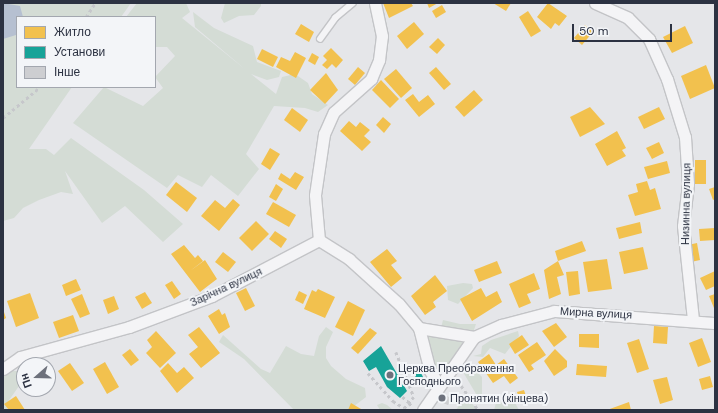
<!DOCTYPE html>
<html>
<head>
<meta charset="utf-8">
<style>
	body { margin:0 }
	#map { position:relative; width:718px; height:413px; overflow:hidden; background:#e5e6e9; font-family:"DM Sans",sans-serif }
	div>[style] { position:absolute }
	.green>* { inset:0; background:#d4dcd5 }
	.water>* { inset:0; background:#b6c0d1 }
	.homes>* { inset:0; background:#f2c14e }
	.public>* { inset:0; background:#17a398 }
	.building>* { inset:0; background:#cdced1 }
	.path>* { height:2.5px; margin-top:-1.25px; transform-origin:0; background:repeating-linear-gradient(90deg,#c6c7cb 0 3px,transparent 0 6px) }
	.roads { filter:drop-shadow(1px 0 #c3c4c7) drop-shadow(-1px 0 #c3c4c7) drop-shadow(0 1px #c3c4c7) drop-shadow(0 -1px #c3c4c7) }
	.service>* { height:5.5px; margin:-2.75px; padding:0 2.75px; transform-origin:2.75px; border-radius:2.75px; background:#f4f4f6 }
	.minor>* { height:11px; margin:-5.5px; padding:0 5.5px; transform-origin:5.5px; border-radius:5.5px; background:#f4f4f6 }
	.dots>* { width:11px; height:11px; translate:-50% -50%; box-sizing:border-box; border:2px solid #f3f5f8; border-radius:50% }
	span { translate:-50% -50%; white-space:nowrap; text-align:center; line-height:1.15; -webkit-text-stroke:4px #f3f5f8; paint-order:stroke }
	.street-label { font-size:11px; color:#2c3242 }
	.poi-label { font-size:11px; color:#2c3242 }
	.left { translate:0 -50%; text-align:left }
	.frame { position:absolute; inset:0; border:4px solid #2c3242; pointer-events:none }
	.legend { position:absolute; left:16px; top:16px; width:140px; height:72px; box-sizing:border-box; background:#f3f5f8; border:1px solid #a3a7af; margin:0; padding:5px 7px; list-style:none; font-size:12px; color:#2c3242 }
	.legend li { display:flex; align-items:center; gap:8px; height:20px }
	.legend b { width:20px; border:1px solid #a3a7af }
	.north { position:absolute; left:16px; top:357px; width:40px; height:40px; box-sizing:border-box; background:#f3f5f8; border:1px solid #a3a7af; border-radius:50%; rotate:250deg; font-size:11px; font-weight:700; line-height:16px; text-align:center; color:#2c3242 }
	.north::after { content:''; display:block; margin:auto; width:14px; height:18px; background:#6d717c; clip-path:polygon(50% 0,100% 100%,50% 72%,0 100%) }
	.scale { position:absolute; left:572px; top:24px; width:100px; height:18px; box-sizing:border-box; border:2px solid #2c3242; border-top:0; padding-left:5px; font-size:12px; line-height:14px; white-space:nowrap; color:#2c3242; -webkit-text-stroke:3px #f3f5f8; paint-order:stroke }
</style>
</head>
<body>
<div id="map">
	<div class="green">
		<i style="clip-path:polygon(3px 3px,131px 3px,121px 17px,17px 17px,17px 87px,72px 87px,29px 149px,46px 149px,54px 155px,71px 138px,144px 190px,183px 224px,163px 242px,125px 206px,102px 223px,65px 171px,73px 194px,61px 192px,39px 200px,23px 208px,14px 218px,3px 221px)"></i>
		<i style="clip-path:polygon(137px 3px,186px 3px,190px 12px,182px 18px,246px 70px,195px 27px,193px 12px,214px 28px,253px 46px,257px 62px,281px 71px,279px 77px,267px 80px,251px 74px,276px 94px,282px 77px,295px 74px,308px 83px,312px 94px,328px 105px,318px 112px,305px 108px,274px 106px,246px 154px,259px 169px,238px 196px,211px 175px,202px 187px,178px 175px,167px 188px,73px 123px,104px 87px,143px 106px,163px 88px,155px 77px,175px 56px,167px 47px,155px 47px,155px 17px,126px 17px)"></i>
		<i style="clip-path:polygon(225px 3px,261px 3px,261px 6px,254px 15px,239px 16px,224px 23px,221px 18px)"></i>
		<i style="clip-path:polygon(463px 283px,472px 284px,473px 288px,458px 304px,448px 300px,447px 286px)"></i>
		<i style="clip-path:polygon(443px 320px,460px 324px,476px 324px,473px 333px,440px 332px)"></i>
		<i style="clip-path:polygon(326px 327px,333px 332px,326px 347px,326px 358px,331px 366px,346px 379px,365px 388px,366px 397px,349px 410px,294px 410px,244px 359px,219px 342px,223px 335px,261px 369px,270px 373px,286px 346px,301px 354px,314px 356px,319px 336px)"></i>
		<i style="clip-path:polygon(518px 331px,519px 336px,505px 354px,490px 348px,483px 357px,473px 356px,481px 354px,482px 346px,491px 340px)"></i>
		<i style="clip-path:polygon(432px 334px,465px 339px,444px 371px,434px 367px,426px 338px)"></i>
		<i style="clip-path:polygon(468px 363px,482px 377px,482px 404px,463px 372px)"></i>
		<i style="clip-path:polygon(9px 371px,19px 371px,24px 379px,7px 403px,8px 410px,3px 410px,3px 377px)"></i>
		<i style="clip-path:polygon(510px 394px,519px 410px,494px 410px,496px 403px)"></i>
		<i style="clip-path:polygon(466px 395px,477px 410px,456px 410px)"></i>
		<i style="clip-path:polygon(382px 403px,387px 405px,393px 410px,380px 410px,377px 405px)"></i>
	</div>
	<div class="water">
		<i style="clip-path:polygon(3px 3px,20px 6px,23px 17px,17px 17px,16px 35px,3px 39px)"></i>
	</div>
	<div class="homes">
		<i style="clip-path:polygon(383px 3px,411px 3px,413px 6px,389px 18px)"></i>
		<i style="clip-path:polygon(427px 3px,438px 3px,429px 8px)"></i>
		<i style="clip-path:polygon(493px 3px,511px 3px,506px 11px)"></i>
		<i style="clip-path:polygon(548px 3px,567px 16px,559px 26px,555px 23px,551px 29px,537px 17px)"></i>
		<i style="clip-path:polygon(442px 5px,446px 12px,436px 18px,432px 11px)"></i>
		<i style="clip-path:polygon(528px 11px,541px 31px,531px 37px,519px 17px)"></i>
		<i style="clip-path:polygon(414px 22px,424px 34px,407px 49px,397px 36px)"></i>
		<i style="clip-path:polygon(301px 24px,314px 32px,309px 42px,295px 34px)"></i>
		<i style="clip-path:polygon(585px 25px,593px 32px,582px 45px,574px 38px)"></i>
		<i style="clip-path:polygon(685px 26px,693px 43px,672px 53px,663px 37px)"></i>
		<i style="clip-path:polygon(438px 38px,445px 45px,437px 54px,429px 47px)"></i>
		<i style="clip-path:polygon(331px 48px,343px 60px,336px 68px,332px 64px,327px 69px,322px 65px,327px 60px,323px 56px)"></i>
		<i style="clip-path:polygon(262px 49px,278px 57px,273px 67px,257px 59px)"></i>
		<i style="clip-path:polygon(295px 52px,306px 58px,296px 78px,276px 67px,281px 57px,290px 61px)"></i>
		<i style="clip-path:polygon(312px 53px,319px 57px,315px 65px,308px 61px)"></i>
		<i style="clip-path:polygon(706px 65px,715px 88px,690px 99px,681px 76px)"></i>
		<i style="clip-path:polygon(358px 67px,365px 73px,355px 85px,348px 79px)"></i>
		<i style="clip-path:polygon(436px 67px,451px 84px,444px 90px,429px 73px)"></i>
		<i style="clip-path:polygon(396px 69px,412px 88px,401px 98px,384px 79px)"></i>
		<i style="clip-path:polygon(326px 73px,338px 90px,325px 104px,310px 90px)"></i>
		<i style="clip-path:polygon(381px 80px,399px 99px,390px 108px,372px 90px)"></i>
		<i style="clip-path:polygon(474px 90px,483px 100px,464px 117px,455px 107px)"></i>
		<i style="clip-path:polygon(413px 94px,419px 102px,428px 95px,435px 104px,419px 117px,405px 100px)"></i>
		<i style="clip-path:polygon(590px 107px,605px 124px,580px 137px,570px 117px)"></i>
		<i style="clip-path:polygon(659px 107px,665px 119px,644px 129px,638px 117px)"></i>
		<i style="clip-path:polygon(292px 108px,308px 120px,300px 132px,284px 120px)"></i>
		<i style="clip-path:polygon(383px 117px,391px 124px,384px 133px,376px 125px)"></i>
		<i style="clip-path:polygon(349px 121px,356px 127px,360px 122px,370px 130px,364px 136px,371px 142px,362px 151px,340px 131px)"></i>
		<i style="clip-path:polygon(617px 131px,626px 148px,622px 150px,626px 156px,607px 166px,595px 144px)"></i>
		<i style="clip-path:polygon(659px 142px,664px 153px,652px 159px,646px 148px)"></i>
		<i style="clip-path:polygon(270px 148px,280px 154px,270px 170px,261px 164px)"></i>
		<i style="clip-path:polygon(695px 160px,706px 160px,706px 184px,695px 184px)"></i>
		<i style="clip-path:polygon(667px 161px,670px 173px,648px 179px,644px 167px)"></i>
		<i style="clip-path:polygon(295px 172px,304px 177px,296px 190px,278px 179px,281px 173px,290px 179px)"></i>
		<i style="clip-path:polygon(647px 181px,650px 190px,655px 188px,661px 209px,635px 216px,628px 195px,638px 192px,636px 184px)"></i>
		<i style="clip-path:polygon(176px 182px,197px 198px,187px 212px,166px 195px)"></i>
		<i style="clip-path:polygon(276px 184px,283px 189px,276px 201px,269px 197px)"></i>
		<i style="clip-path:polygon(715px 187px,715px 199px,713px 200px,709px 189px)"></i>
		<i style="clip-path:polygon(233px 199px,240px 205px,219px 231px,201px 216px,215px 200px,225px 208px)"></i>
		<i style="clip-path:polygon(273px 202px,296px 215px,289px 227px,266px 214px)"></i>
		<i style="clip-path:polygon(256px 221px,269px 234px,252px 251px,239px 238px)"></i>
		<i style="clip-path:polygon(640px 222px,642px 233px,619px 239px,616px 228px)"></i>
		<i style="clip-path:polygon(715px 228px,715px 240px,700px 241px,699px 229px)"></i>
		<i style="clip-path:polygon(275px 231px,287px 239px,281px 248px,269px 239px)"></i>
		<i style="clip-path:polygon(582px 241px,586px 251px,558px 261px,555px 251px)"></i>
		<i style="clip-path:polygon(697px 243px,700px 260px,691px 262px,688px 245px)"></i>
		<i style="clip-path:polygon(184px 245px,195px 258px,198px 255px,203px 261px,190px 271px,205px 260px,217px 279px,200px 292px,171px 254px)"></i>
		<i style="clip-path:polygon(643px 247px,648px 269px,624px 274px,619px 252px)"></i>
		<i style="clip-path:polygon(387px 249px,397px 261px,391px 265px,402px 278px,391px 287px,370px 262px)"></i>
		<i style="clip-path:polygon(223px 252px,236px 262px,228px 272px,215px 262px)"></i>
		<i style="clip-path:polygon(607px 259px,612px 289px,588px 292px,583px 262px)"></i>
		<i style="clip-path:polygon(497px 261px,502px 273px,479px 282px,474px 270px)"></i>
		<i style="clip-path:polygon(558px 261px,564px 275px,557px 277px,561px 294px,549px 299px,544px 270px)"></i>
		<i style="clip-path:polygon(578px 271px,580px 294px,569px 296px,566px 272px)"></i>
		<i style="clip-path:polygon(715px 271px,715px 286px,706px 290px,700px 278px)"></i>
		<i style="clip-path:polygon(534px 273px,540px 289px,527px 294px,531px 303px,519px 308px,509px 284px)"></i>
		<i style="clip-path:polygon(435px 275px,447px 291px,433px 302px,436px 307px,425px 315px,411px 296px)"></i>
		<i style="clip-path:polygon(76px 279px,81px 290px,66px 296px,62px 285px)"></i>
		<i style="clip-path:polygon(172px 281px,181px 294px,174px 299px,165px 285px)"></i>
		<i style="clip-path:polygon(246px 288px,255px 306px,245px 311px,236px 293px)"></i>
		<i style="clip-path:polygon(481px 288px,486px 297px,497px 291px,502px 302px,472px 321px,460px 299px)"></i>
		<i style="clip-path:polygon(318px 289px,335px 297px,325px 318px,304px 309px,312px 290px,316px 292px)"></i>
		<i style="clip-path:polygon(299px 291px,307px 295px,303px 304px,295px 300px)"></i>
		<i style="clip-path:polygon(145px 292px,152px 303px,142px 309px,135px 297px)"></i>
		<i style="clip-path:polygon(30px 293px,39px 318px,16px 327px,7px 301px)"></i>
		<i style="clip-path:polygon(82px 294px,90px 314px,80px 318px,71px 299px)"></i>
		<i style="clip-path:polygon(715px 294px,715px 308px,714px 308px,709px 296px)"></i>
		<i style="clip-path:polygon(114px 296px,119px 309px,108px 314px,103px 300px)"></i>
		<i style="clip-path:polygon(348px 301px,365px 310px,353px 336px,335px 327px)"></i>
		<i style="clip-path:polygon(3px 309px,6px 318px,3px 320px)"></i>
		<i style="clip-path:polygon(219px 309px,222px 315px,225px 313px,230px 327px,219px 334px,208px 316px)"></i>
		<i style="clip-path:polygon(73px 315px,79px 331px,59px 338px,53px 322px)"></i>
		<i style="clip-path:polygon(556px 323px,567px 337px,554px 347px,542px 331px)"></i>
		<i style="clip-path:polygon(654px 326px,668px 327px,667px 344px,653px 343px)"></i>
		<i style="clip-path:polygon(199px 327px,220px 353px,201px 368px,189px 354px,198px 347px,188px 335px)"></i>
		<i style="clip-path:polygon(370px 328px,377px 333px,358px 354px,351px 348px)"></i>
		<i style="clip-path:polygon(156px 331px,176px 353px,160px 368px,146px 353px,152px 347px,147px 340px)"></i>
		<i style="clip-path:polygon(579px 334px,599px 334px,599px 348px,579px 347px)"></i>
		<i style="clip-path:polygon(522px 335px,529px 345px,515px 354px,509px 344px)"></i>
		<i style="clip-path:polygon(702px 338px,711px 362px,698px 367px,689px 343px)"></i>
		<i style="clip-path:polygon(639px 339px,649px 369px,637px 373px,627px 343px)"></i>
		<i style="clip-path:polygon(537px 342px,546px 355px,531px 365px,534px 369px,529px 372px,518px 355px)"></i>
		<i style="clip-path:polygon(130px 349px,139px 360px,131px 366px,122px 355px)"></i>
		<i style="clip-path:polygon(555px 349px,567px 361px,567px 367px,554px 376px,544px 361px)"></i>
		<i style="clip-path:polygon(489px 354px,496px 365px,504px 359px,518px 378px,510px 384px,504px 376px,493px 383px,478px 362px)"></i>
		<i style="clip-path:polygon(105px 362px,119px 387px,107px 394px,93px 369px)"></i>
		<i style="clip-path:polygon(70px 363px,84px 383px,72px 391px,58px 371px)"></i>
		<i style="clip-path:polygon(168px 363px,177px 373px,184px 367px,194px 378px,177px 393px,160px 371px)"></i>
		<i style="clip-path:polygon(577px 364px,607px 366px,606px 377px,576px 375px)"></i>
		<i style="clip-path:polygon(710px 376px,713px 387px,702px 390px,699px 379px)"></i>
		<i style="clip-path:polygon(667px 377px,673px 400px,660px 404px,653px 380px)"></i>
		<i style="clip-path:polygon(524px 390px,527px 399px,520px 401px,517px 392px)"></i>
		<i style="clip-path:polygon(16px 396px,25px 410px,9px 410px,4px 404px)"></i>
		<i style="clip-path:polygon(629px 402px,631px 410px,607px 410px)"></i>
		<i style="clip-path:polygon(351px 403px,361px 409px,361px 410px,348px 410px)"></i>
	</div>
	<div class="public">
		<i style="clip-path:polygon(381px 346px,407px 391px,400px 398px,387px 387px,376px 367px,369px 371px,363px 361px)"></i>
		<i style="clip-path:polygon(419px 369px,426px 383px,420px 385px,413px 372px)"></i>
	</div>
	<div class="building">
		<i style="clip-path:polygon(447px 396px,452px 399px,448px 405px,443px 403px)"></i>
	</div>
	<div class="path">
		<i style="left:86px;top:17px;width:17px;rotate:-57deg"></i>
		<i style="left:3px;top:118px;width:48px;rotate:-40deg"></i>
		<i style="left:396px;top:352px;width:48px;rotate:68.2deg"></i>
		<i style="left:414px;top:397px;width:8px;rotate:130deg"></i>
		<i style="left:409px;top:403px;width:9px;rotate:-139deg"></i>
		<i style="left:368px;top:373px;width:38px;rotate:48deg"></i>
		<i style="left:393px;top:401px;width:13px;rotate:32deg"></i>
		<i style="left:404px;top:408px;width:7px;rotate:-45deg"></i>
		<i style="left:409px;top:403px;width:4px;rotate:45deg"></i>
		<i style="left:458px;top:381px;width:35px;rotate:55deg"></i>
	</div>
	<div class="roads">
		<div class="service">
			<i style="left:320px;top:39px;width:26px;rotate:-54deg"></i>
			<i style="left:335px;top:18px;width:23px;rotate:-40deg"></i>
		</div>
		<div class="minor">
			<i style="left:595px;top:3px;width:36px;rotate:24deg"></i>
			<i style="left:628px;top:18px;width:30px;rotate:45deg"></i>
			<i style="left:649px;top:39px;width:44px;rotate:65.8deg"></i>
			<i style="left:667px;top:79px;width:61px;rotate:72.8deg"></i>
			<i style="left:685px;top:137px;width:47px;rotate:86.3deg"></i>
			<i style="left:688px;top:184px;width:42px;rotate:96.8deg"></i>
			<i style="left:683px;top:226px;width:95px;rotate:83.9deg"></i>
			<i style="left:319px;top:240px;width:45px;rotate:-95.1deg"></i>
			<i style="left:315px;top:195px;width:62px;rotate:-81.6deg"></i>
			<i style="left:324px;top:134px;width:24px;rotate:-66deg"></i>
			<i style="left:334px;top:112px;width:50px;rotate:-41.7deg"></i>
			<i style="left:371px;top:79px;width:21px;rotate:-67deg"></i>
			<i style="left:379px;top:60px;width:24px;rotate:-83deg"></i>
			<i style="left:382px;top:36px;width:34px;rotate:-102deg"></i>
			<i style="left:419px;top:328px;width:44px;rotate:75.7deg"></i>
			<i style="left:430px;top:371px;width:17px;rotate:57deg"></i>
			<i style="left:3px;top:369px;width:21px;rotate:-35deg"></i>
			<i style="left:20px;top:357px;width:113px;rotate:-15.4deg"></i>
			<i style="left:129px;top:327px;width:89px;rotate:-20.5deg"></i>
			<i style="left:212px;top:296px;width:121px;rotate:-27.6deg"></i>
			<i style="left:319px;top:240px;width:36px;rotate:32deg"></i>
			<i style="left:349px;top:259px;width:67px;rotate:42deg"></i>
			<i style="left:399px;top:304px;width:31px;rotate:50deg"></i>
			<i style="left:419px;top:328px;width:56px;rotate:9.3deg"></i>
			<i style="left:423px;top:410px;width:89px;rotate:-55.1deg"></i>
			<i style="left:474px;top:337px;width:30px;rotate:-24deg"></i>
			<i style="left:501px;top:325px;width:55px;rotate:-14.8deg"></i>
			<i style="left:554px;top:311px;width:161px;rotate:4.3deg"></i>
		</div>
	</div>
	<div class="dots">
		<i style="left:390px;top:375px;background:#6d717c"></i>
		<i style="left:442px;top:398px;background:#6d717c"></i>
	</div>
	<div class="street-label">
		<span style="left:686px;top:204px;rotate:-89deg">Низинна вулиця</span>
		<span style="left:226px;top:287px;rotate:-25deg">Зарічна вулиця</span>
		<span style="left:596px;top:313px;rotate:3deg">Мирна вулиця</span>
	</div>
	<div class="poi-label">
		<span class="left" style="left:398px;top:375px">Церква Преображення<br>Господнього</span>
		<span class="left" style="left:450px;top:398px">Пронятин (кінцева)</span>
	</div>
	<div class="frame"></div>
	<ul class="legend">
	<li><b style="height:11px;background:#f2c14e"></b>Житло</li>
	<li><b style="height:11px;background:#17a398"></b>Установи</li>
	<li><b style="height:11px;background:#cdced1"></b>Інше</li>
	</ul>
	<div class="north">Пн</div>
	<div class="scale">50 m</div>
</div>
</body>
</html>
